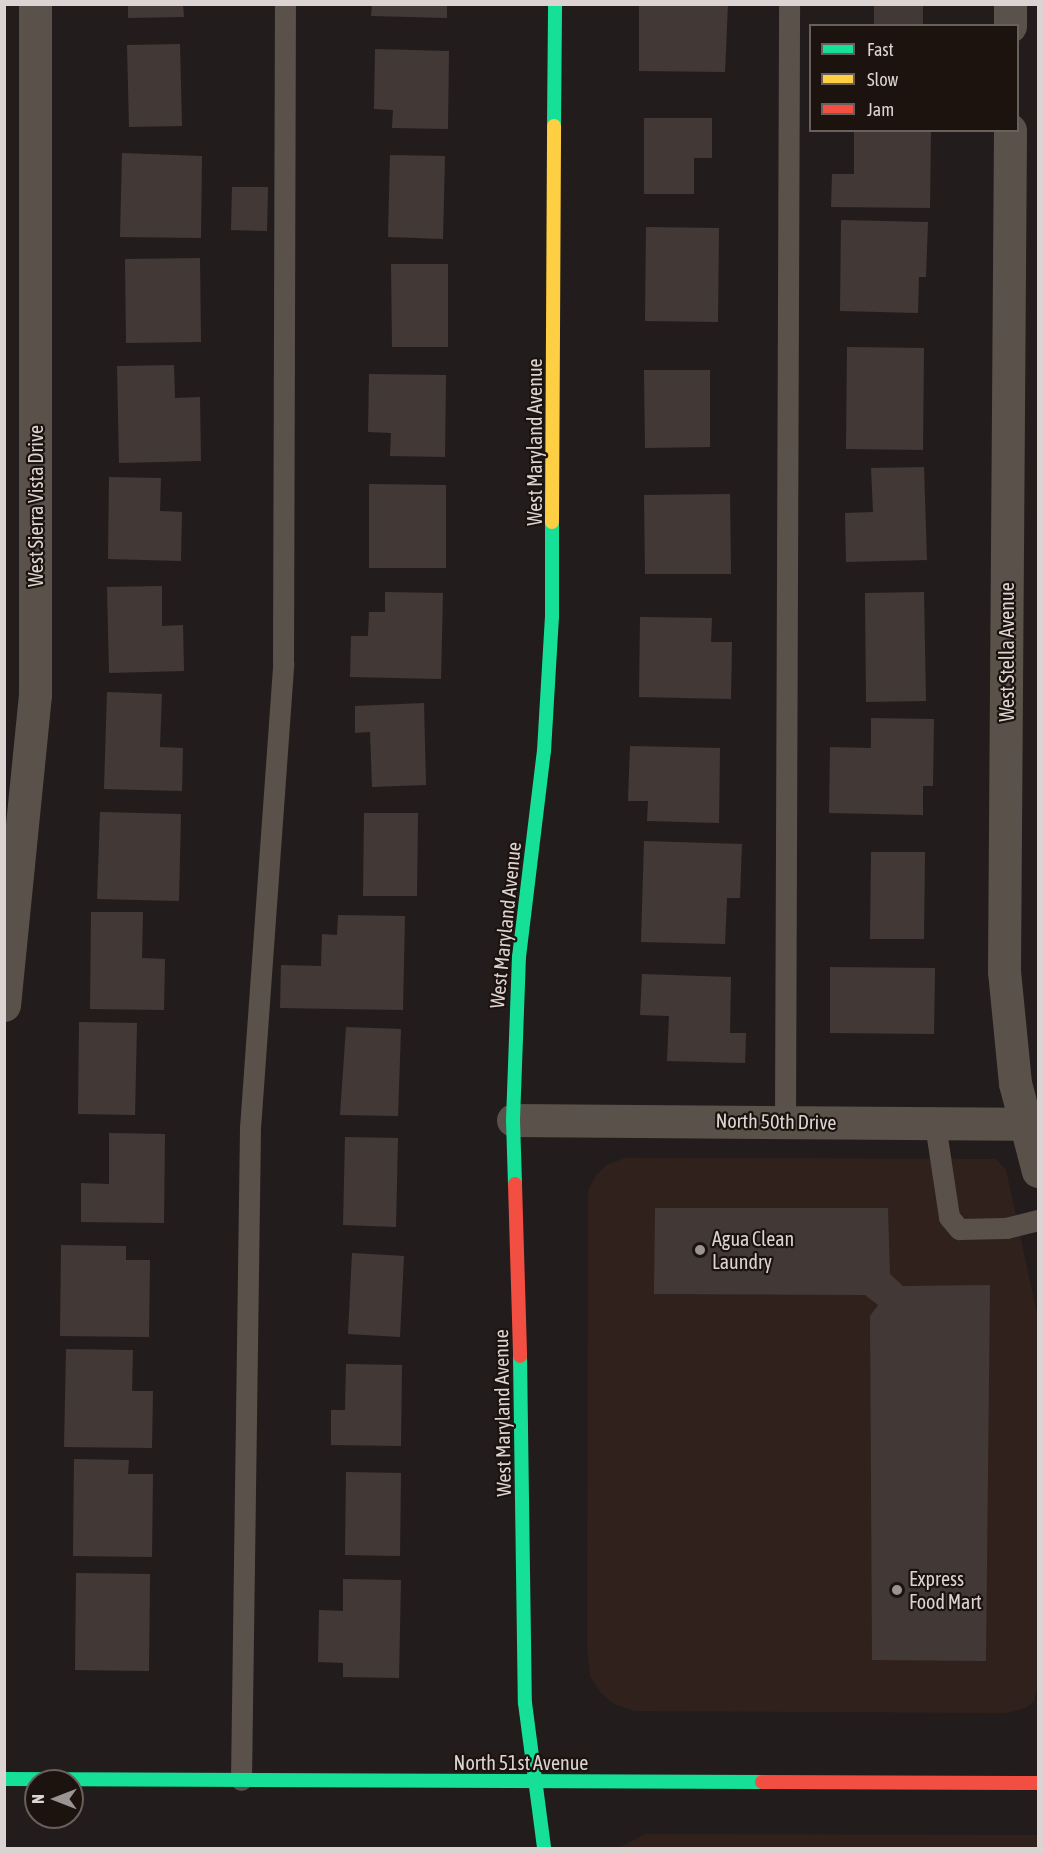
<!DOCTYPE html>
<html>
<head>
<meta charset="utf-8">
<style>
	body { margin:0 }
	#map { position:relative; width:1043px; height:1853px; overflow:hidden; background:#221d1c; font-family:"Asap Condensed",sans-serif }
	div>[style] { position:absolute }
	.built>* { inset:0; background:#30211c }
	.building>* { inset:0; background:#423936 }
	.lane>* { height:21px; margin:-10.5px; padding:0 10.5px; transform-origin:10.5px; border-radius:10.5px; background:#5a524a }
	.street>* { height:33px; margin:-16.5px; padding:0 16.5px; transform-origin:16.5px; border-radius:16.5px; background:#5a524a }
	.fast>* { height:14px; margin:-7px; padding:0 7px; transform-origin:7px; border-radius:7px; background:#16e098 }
	.slow>* { height:14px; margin:-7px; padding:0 7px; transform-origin:7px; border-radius:7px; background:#ffcf43 }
	.jam>* { height:14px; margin:-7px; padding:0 7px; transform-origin:7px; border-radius:7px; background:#f24e42 }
	.dots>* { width:16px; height:16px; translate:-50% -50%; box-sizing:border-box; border:3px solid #1c130f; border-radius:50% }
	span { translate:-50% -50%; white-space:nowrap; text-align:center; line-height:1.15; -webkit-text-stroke:4.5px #1c130f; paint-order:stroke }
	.street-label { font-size:20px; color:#dbd4d2 }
	.poi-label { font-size:20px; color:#dbd4d2 }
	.left { translate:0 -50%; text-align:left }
	.frame { position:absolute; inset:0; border:6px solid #dbd4d2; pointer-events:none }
	.legend { position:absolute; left:809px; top:24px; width:210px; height:108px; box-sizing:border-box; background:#1c130f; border:2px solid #68605d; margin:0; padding:8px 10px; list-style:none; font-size:18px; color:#dbd4d2 }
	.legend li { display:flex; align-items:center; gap:12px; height:30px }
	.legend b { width:30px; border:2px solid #68605d }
	.north { position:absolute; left:24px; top:1769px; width:60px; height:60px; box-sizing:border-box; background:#1c130f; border:2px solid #68605d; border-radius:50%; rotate:270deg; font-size:16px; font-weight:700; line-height:24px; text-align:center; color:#dbd4d2 }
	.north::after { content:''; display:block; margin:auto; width:21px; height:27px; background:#9a9492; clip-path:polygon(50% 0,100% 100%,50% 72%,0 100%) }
</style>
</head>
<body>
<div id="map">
	<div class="built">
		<i style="clip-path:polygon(625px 1158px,996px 1159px,1006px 1170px,1038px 1318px,1037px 1688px,1034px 1701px,1026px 1708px,1005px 1713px,635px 1711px,614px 1704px,601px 1693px,590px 1676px,587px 1646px,588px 1191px,596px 1175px,607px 1165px)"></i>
		<i style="clip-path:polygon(645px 1834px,1038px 1835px,1038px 1848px,618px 1848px)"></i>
	</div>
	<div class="building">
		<i style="clip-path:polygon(128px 4px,183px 4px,184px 17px,128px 18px)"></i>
		<i style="clip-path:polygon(372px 4px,447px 4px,447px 18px,371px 16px)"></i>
		<i style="clip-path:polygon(639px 4px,728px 4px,725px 72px,639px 71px)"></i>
		<i style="clip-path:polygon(874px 4px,923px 4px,923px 26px,874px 26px)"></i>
		<i style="clip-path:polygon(180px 44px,182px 126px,129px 127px,127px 45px)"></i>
		<i style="clip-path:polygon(375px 49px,449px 51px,448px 129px,392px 128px,393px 110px,374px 109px)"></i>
		<i style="clip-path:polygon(644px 118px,712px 118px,712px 158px,694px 158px,694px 194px,644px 194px)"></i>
		<i style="clip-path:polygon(854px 130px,931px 130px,930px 208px,831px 207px,832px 174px,854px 174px)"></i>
		<i style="clip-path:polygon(122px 153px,202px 156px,201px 238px,120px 237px)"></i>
		<i style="clip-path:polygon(390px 155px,445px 156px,443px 239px,388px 237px)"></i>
		<i style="clip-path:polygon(232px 187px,268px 187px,267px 231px,231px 230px)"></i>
		<i style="clip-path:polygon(841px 220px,928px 222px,926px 277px,919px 277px,918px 313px,840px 311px)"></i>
		<i style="clip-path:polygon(646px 227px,719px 228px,718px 322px,645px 321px)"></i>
		<i style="clip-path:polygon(200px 258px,201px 342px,126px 343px,125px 259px)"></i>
		<i style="clip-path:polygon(391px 264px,448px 264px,448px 347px,392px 347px)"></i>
		<i style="clip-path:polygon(847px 347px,924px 348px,923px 450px,846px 449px)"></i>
		<i style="clip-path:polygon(174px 365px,175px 398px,200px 397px,201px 461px,119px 463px,117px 366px)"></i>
		<i style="clip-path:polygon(644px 370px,710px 370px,710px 447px,645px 448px)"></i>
		<i style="clip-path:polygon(369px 374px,446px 375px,445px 457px,390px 456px,391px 433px,368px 432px)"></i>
		<i style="clip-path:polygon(924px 467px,927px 560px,846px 562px,845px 513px,873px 512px,871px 468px)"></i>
		<i style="clip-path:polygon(109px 477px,161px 478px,160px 511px,182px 512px,181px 561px,108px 559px)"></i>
		<i style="clip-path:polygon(369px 484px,446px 485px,446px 568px,369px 568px)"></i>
		<i style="clip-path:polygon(730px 494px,731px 574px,645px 574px,644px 495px)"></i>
		<i style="clip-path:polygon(162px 586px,162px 626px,183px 625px,184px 671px,109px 673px,107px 587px)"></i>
		<i style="clip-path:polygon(385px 592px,443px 593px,441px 679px,350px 677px,351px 636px,368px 636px,369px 612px,385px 612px)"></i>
		<i style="clip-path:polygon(924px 592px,926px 701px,866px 702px,865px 593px)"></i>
		<i style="clip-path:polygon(640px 617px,712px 618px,711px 642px,732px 642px,731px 699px,639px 697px)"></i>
		<i style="clip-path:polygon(107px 692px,162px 694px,160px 747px,183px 748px,182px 791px,104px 789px)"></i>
		<i style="clip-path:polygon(424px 703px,426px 785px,372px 787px,370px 732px,355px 733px,355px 706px)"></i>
		<i style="clip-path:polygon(871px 718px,934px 719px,933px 786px,923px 786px,923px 815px,829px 813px,830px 747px,871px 748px)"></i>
		<i style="clip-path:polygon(630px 746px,720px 748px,719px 823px,647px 821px,648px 801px,628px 801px)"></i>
		<i style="clip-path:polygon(100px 812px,181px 814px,179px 901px,97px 899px)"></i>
		<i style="clip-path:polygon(364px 813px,418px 813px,417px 896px,363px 896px)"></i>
		<i style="clip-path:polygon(644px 841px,742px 844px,740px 898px,727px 898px,725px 944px,641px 942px)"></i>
		<i style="clip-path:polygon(871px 852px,925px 852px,924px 939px,870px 939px)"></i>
		<i style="clip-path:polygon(91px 912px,143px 912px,142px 958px,165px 959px,164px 1010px,90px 1009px)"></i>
		<i style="clip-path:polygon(338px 915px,405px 916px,403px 1010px,280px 1008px,281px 965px,321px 966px,322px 934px,337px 935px)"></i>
		<i style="clip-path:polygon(830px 967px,935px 968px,934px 1034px,830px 1033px)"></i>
		<i style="clip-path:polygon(642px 974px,731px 977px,730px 1033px,746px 1033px,745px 1063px,667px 1061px,669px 1016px,640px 1015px)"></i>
		<i style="clip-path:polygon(79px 1022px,137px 1023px,135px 1115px,78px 1114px)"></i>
		<i style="clip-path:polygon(346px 1027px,401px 1029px,398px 1116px,340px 1115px)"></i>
		<i style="clip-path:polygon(109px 1133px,165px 1134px,164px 1223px,81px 1222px,81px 1183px,109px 1184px)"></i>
		<i style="clip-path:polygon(345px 1137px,398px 1138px,396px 1227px,343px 1225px)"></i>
		<i style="clip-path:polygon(655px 1208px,888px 1208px,890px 1274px,903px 1286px,990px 1285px,986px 1661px,872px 1660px,870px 1316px,878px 1305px,865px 1295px,654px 1294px)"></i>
		<i style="clip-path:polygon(61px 1245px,126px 1246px,126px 1260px,150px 1260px,149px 1337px,60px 1336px)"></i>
		<i style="clip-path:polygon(352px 1253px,404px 1256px,400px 1337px,348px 1334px)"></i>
		<i style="clip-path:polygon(66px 1349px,133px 1350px,132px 1391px,153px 1391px,152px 1448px,64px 1447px)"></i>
		<i style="clip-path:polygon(346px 1364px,402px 1365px,401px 1446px,331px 1445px,331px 1410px,345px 1410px)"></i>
		<i style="clip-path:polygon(74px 1459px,129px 1460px,128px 1474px,153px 1474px,152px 1557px,73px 1556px)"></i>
		<i style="clip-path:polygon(346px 1472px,401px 1473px,400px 1556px,345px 1555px)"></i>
		<i style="clip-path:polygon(76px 1573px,150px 1574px,149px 1671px,75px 1670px)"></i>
		<i style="clip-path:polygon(343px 1579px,401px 1580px,399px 1678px,343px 1677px,343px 1663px,318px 1662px,319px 1610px,343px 1611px)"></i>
	</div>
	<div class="lane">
		<i style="left:785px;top:1121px;width:1117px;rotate:-89.79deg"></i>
		<i style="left:935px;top:1124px;width:94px;rotate:81.4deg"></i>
		<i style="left:949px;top:1217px;width:16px;rotate:50deg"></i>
		<i style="left:959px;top:1229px;width:47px;rotate:-1.2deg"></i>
		<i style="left:1006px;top:1228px;width:33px;rotate:-14deg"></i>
		<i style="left:241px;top:1780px;width:652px;rotate:-89.21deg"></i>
		<i style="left:250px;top:1128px;width:466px;rotate:-85.9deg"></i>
		<i style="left:283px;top:663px;width:659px;rotate:-89.83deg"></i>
	</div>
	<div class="street">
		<i style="left:1010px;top:26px;width:22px;rotate:-90deg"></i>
		<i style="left:1010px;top:130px;width:841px;rotate:90.41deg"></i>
		<i style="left:1004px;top:971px;width:113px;rotate:84.4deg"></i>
		<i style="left:1015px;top:1083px;width:91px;rotate:75.4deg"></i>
		<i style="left:4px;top:1005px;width:312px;rotate:-84.3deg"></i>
		<i style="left:35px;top:695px;width:691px;rotate:-90deg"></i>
		<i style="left:513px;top:1120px;width:525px;rotate:0.44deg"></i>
	</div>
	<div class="fast">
		<i style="left:554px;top:126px;width:122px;rotate:-89.5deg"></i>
		<i style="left:515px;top:1184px;width:64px;rotate:-91.8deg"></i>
		<i style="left:513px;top:1120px;width:163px;rotate:-87.9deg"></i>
		<i style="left:519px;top:957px;width:208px;rotate:-83.1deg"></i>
		<i style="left:544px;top:751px;width:135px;rotate:-86.6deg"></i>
		<i style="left:552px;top:616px;width:94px;rotate:-90deg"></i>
		<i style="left:520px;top:1356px;width:347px;rotate:89.2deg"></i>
		<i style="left:525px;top:1703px;width:146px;rotate:82.5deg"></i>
		<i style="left:4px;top:1779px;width:758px;rotate:0.23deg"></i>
	</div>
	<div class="slow">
		<i style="left:552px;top:522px;width:396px;rotate:-89.7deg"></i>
	</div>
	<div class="jam">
		<i style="left:515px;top:1184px;width:172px;rotate:88.3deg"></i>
		<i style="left:762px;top:1782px;width:276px;rotate:0.2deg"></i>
	</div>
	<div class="dots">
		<i style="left:700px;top:1250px;background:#9a9492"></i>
		<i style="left:897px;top:1590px;background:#9a9492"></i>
	</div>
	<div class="street-label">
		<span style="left:534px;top:442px;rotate:-90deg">West Maryland Avenue</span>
		<span style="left:35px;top:506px;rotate:-90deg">West Sierra Vista Drive</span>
		<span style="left:1006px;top:652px;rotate:-90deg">West Stella Avenue</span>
		<span style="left:505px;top:925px;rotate:-84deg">West Maryland Avenue</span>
		<span style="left:776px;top:1121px;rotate:1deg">North 50th Drive</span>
		<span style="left:502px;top:1413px;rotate:-91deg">West Maryland Avenue</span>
		<span style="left:521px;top:1762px">North 51st Avenue</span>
	</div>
	<div class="poi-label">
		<span class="left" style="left:712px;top:1250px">Agua Clean<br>Laundry</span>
		<span class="left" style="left:909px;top:1590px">Express<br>Food Mart</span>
	</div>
	<div class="frame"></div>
	<ul class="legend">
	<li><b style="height:8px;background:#16e098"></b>Fast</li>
	<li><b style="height:8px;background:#ffcf43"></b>Slow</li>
	<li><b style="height:8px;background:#f24e42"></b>Jam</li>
	</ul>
	<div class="north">N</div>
</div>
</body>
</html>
